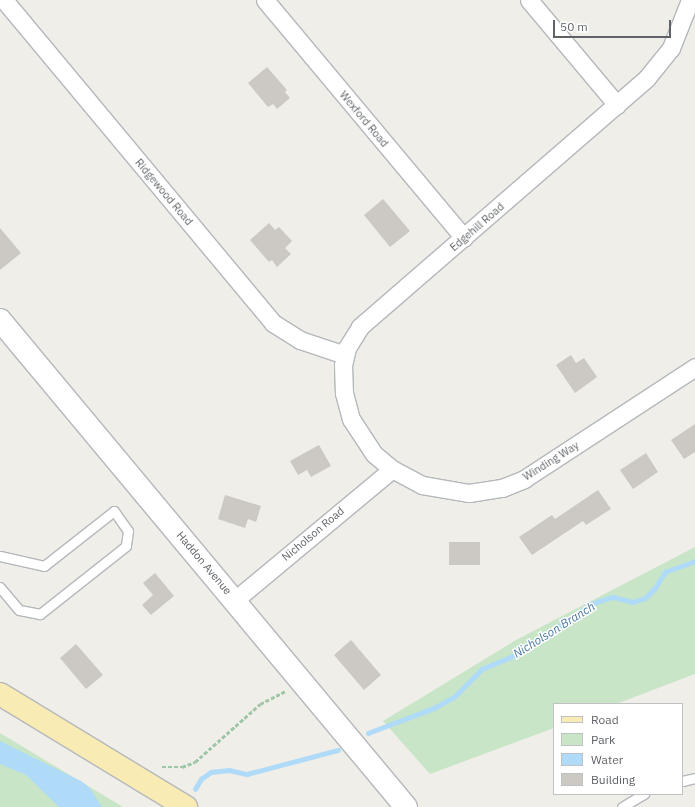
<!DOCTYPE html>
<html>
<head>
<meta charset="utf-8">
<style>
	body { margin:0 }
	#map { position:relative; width:695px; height:807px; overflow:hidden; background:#f0eee8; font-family:"IBM Plex Sans",sans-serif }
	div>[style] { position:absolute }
	.green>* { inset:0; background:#c8e5c7 }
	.water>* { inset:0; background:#afdbf8 }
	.stream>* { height:4.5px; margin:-2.25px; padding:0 2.25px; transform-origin:2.25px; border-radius:2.25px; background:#afdbf8 }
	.building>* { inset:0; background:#ccc9c4 }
	.path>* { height:2.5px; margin-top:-1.25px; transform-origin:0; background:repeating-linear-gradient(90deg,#a0c6a9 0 4px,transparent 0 6px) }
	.roads { filter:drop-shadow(1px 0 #b5b8bb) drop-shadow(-1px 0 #b5b8bb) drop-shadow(0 1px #b5b8bb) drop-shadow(0 -1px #b5b8bb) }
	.service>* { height:9px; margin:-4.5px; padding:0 4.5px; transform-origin:4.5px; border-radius:4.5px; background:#fff }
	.minor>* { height:17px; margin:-8.5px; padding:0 8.5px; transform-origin:8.5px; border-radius:8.5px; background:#fff }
	.tertiary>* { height:22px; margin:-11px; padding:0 11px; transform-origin:11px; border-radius:11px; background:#fff }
	.primary>* { height:22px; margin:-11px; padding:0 11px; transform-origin:11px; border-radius:11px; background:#f9ebb4 }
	span { translate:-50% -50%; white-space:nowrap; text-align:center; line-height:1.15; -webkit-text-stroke:3px #fff; paint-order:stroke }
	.street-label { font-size:11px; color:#5f6367 }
	.water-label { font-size:12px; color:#4877a2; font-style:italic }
	.legend { position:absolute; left:553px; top:703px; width:130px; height:92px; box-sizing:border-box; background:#fff; border:1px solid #bfc1c2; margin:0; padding:5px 7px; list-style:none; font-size:12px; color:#5f6367 }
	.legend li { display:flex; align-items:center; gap:8px; height:20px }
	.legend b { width:20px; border:1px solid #bfc1c2 }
	.scale { position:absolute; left:553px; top:20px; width:118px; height:18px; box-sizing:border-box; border:2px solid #5f6367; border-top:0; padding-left:5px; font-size:12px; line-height:14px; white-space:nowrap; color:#5f6367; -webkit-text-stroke:3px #fff; paint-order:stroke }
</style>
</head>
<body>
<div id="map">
	<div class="green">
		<i style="clip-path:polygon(695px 547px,695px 674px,616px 704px,554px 704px,554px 728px,430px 774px,383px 721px,516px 640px)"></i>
		<i style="clip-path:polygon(0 733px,123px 807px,0 807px)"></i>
	</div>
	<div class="water">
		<i style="clip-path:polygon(0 741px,81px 781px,89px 787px,102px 807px,59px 807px,26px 775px,0 764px)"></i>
	</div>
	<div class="stream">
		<i style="left:368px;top:733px;width:71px;rotate:-20.7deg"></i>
		<i style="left:434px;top:708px;width:23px;rotate:-29deg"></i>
		<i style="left:454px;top:697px;width:40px;rotate:-45deg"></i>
		<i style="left:482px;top:669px;width:43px;rotate:-23deg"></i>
		<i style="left:522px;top:652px;width:84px;rotate:-34.8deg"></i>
		<i style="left:591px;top:604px;width:23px;rotate:-18deg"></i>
		<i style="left:613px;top:597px;width:21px;rotate:14deg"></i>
		<i style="left:633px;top:602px;width:13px;rotate:-18deg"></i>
		<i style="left:645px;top:598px;width:14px;rotate:-45deg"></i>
		<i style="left:655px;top:588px;width:19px;rotate:-58deg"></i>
		<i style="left:665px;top:572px;width:32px;rotate:-20deg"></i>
		<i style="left:195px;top:789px;width:12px;rotate:-59deg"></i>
		<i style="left:201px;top:779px;width:12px;rotate:-35deg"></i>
		<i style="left:211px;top:772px;width:18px;rotate:-6deg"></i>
		<i style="left:229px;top:770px;width:18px;rotate:13deg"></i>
		<i style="left:247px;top:774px;width:94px;rotate:-14.8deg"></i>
	</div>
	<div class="building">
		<i style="clip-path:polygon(267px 67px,287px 90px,285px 92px,290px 98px,277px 109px,273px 104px,268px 107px,248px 83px)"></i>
		<i style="clip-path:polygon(383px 199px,410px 231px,390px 247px,364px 215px)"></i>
		<i style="clip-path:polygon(269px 223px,275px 230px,279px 227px,292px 241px,285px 248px,291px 254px,277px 267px,272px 260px,269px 262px,250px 240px)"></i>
		<i style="clip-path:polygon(0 228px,21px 253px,0 270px)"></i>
		<i style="clip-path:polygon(571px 355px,576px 363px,584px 358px,597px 377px,575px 393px,556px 365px)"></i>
		<i style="clip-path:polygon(695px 424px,695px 452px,684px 459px,671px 440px)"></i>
		<i style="clip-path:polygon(319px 445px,331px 466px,311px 477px,307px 470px,298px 475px,290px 461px)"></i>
		<i style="clip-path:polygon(646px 453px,658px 472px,633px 489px,620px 470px)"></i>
		<i style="clip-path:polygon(598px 490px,611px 509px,586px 525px,583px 521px,532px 555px,519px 537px,552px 515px,555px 519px)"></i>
		<i style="clip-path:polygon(225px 495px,261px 506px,256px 522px,248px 519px,245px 528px,218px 519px)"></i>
		<i style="clip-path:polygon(449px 542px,480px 542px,480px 565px,449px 565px)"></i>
		<i style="clip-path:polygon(155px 573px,174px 596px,151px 615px,142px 605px,153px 595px,143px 583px)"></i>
		<i style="clip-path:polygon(351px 640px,381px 675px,364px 690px,334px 655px)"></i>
		<i style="clip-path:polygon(76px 644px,103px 675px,86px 689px,60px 658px)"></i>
	</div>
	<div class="path">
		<i style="left:162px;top:767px;width:20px"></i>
		<i style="left:182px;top:767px;width:14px;rotate:-21deg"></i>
		<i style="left:195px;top:762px;width:87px;rotate:-41.7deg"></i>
		<i style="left:260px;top:704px;width:29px;rotate:-27deg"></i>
	</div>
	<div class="roads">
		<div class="service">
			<i style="left:0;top:556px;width:45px;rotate:12.8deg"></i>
			<i style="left:44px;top:566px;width:89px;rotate:-38.2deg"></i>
			<i style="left:114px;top:511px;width:24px;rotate:55deg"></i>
			<i style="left:128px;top:531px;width:15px;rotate:98deg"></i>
			<i style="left:126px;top:546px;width:110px;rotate:141.7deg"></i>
			<i style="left:40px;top:614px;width:21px;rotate:-169deg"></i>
			<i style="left:19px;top:610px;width:30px;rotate:-130deg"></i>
			<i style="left:682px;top:781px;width:13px;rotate:-13deg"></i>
			<i style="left:622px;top:807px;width:26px;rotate:-31deg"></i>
		</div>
		<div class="minor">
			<i style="left:4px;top:0;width:420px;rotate:50.2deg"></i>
			<i style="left:273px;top:323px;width:32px;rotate:32deg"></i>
			<i style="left:300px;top:340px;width:47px;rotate:18.4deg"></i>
			<i style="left:265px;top:0;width:310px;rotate:50.1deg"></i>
			<i style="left:529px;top:0;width:137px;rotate:50deg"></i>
			<i style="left:690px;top:0;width:52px;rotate:111.6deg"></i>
			<i style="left:671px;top:48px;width:38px;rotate:129deg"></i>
			<i style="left:647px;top:78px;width:380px;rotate:139.1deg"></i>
			<i style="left:360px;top:327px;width:25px;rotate:122deg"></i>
			<i style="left:347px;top:348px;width:17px;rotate:103deg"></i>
			<i style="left:343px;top:365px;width:28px;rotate:88deg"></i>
			<i style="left:344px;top:393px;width:27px;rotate:75deg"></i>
			<i style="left:351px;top:419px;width:42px;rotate:56.7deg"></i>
			<i style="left:374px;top:454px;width:23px;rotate:40deg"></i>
			<i style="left:392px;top:469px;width:34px;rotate:28deg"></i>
			<i style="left:422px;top:485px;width:48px;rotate:9.7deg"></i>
			<i style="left:469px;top:493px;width:33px;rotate:-9deg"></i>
			<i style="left:502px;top:488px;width:24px;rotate:-22deg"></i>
			<i style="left:524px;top:479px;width:204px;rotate:-33.2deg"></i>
			<i style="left:235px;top:600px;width:204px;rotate:-39.8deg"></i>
		</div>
		<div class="tertiary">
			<i style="left:0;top:320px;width:634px;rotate:50.18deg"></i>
		</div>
		<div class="primary">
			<i style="left:0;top:694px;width:218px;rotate:31.3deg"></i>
		</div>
	</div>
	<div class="street-label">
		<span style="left:364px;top:119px;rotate:50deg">Wexford Road</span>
		<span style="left:164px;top:192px;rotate:50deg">Ridgewood Road</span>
		<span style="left:477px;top:227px;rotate:-41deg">Edgehill Road</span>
		<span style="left:551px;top:461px;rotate:-32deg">Winding Way</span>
		<span style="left:313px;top:534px;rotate:-40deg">Nicholson Road</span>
		<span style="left:204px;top:563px;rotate:50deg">Haddon Avenue</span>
	</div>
	<div class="water-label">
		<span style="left:554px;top:630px;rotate:-32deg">Nicholson Branch</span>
	</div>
	<ul class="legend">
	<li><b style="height:5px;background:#f9ebb4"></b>Road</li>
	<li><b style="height:11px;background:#c8e5c7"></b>Park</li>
	<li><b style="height:11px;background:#afdbf8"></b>Water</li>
	<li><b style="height:11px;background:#ccc9c4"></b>Building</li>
	</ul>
	<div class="scale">50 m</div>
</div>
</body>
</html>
